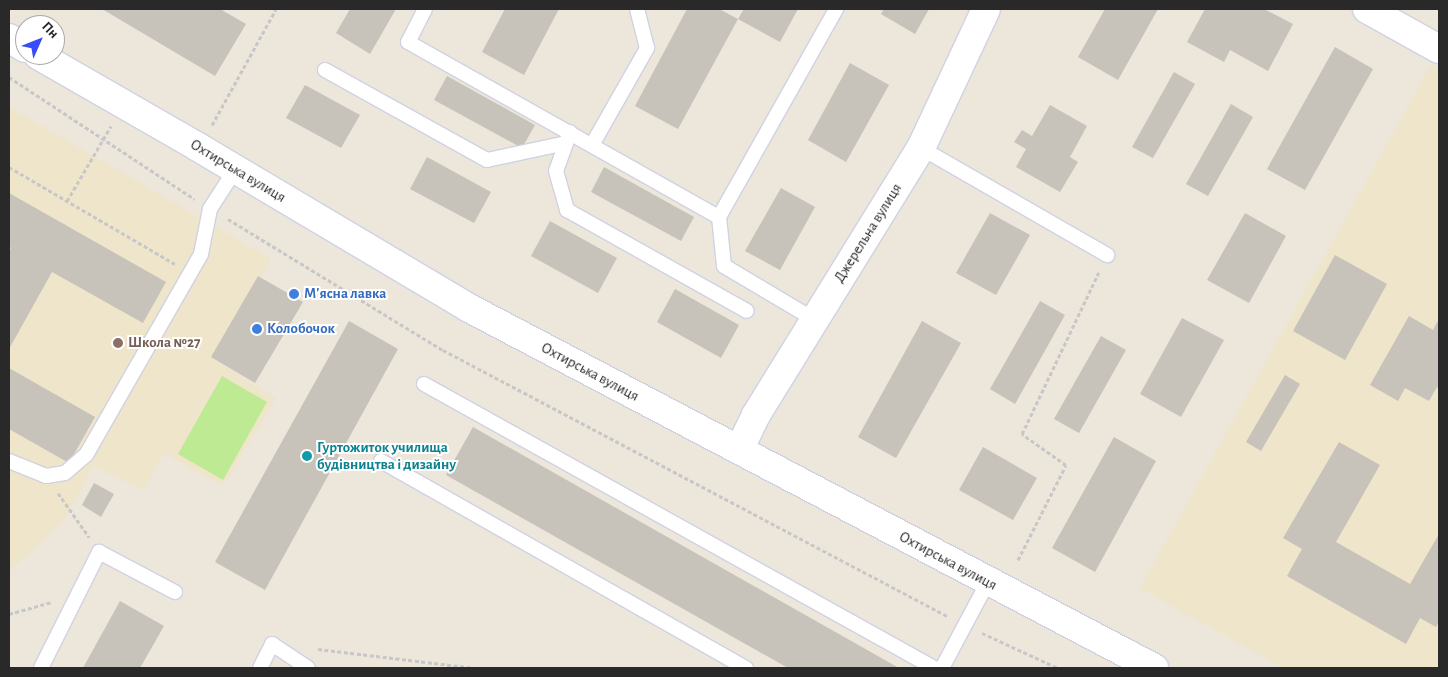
<!DOCTYPE html>
<html>
<head>
<meta charset="utf-8">
<style>
	body { margin:0 }
	#map { position:relative; width:1448px; height:677px; overflow:hidden; background:#ece6db; font-family:"Alegreya Sans",sans-serif }
	div>[style] { position:absolute }
	.education>* { inset:0; background:#eee5ca }
	.pitch>* { inset:0; background:#bdea92 }
	.building>* { inset:0; background:#c7c2ba }
	.path>* { height:3px; margin-top:-1.5px; transform-origin:0; background:repeating-linear-gradient(90deg,#c7c7c7 0 4px,transparent 0 6.5px) }
	.roads { filter:drop-shadow(1px 0 #d0d2e2) drop-shadow(-1px 0 #d0d2e2) drop-shadow(0 1px #d0d2e2) drop-shadow(0 -1px #d0d2e2) }
	.lane>* { height:14px; margin:-7px; padding:0 7px; transform-origin:7px; border-radius:7px; background:#fff }
	.street>* { height:28px; margin:-14px; padding:0 14px; transform-origin:14px; border-radius:14px; background:#fff }
	.secondary>* { height:28px; margin:-14px; padding:0 14px; transform-origin:14px; border-radius:14px; background:#fff }
	.dots>* { width:14px; height:14px; translate:-50% -50%; box-sizing:border-box; border:2px solid #fff; border-radius:50% }
	span { translate:-50% -50%; white-space:nowrap; text-align:center; line-height:1.15; -webkit-text-stroke:4px #fff; paint-order:stroke }
	.street-label { font-size:15px; color:#292929 }
	.shop-label { font-size:15px; color:#366cbe; font-weight:700 }
	.left { translate:0 -50%; text-align:left }
	.education-label { font-size:15px; color:#785e54; font-weight:700 }
	.culture-label { font-size:15px; color:#0d838f; font-weight:700 }
	.frame { position:absolute; inset:0; border:10px solid #292929; pointer-events:none }
	.north { position:absolute; left:15px; top:15px; width:50px; height:50px; box-sizing:border-box; background:#fff; border:1px solid #a9a9a9; border-radius:50%; rotate:46deg; font-size:14px; font-weight:700; line-height:20px; text-align:center; color:#292929 }
	.north::after { content:''; display:block; margin:auto; width:18px; height:22px; background:#394cfb; clip-path:polygon(50% 0,100% 100%,50% 72%,0 100%) }
</style>
</head>
<body>
<div id="map">
	<div class="education">
		<i style="clip-path:polygon(1431px 65px,1439px 69px,1439px 668px,1283px 668px,1140px 588px)"></i>
		<i style="clip-path:polygon(9px 107px,271px 259px,218px 362px,276px 398px,223px 486px,164px 453px,143px 490px,93px 466px,64px 520px,9px 571px)"></i>
	</div>
	<div class="pitch">
		<i style="clip-path:polygon(222px 376px,267px 402px,223px 480px,178px 454px)"></i>
	</div>
	<div class="building">
		<i style="clip-path:polygon(102px 9px,220px 9px,246px 24px,215px 76px)"></i>
		<i style="clip-path:polygon(350px 9px,396px 9px,370px 54px,336px 33px)"></i>
		<i style="clip-path:polygon(505px 9px,559px 9px,524px 75px,482px 52px)"></i>
		<i style="clip-path:polygon(687px 9px,719px 9px,738px 19px,744px 9px,798px 9px,780px 42px,738px 19px,678px 129px,635px 106px)"></i>
		<i style="clip-path:polygon(884px 9px,929px 9px,915px 34px,881px 14px)"></i>
		<i style="clip-path:polygon(1105px 9px,1158px 9px,1118px 80px,1078px 57px)"></i>
		<i style="clip-path:polygon(1205px 9px,1264px 9px,1293px 24px,1268px 71px,1230px 50px,1224px 62px,1187px 42px)"></i>
		<i style="clip-path:polygon(1335px 47px,1373px 69px,1305px 190px,1267px 169px)"></i>
		<i style="clip-path:polygon(850px 63px,889px 85px,846px 162px,808px 140px)"></i>
		<i style="clip-path:polygon(1174px 72px,1195px 84px,1153px 158px,1132px 147px)"></i>
		<i style="clip-path:polygon(447px 76px,535px 125px,522px 148px,434px 100px)"></i>
		<i style="clip-path:polygon(305px 85px,360px 115px,341px 148px,286px 118px)"></i>
		<i style="clip-path:polygon(1231px 104px,1253px 117px,1208px 196px,1186px 184px)"></i>
		<i style="clip-path:polygon(1050px 105px,1087px 126px,1070px 157px,1078px 162px,1060px 192px,1016px 167px,1026px 149px,1014px 142px,1022px 130px,1032px 136px)"></i>
		<i style="clip-path:polygon(427px 157px,491px 192px,474px 223px,410px 189px)"></i>
		<i style="clip-path:polygon(604px 167px,694px 217px,681px 241px,591px 192px)"></i>
		<i style="clip-path:polygon(781px 188px,815px 207px,780px 270px,745px 251px)"></i>
		<i style="clip-path:polygon(9px 193px,166px 282px,143px 323px,52px 272px,9px 349px,9px 252px,11px 248px,9px 246px)"></i>
		<i style="clip-path:polygon(990px 213px,1030px 235px,996px 295px,956px 273px)"></i>
		<i style="clip-path:polygon(1245px 213px,1286px 236px,1249px 303px,1207px 280px)"></i>
		<i style="clip-path:polygon(550px 221px,617px 258px,598px 293px,531px 256px)"></i>
		<i style="clip-path:polygon(1335px 255px,1387px 284px,1345px 360px,1293px 331px)"></i>
		<i style="clip-path:polygon(258px 276px,303px 302px,255px 383px,211px 357px)"></i>
		<i style="clip-path:polygon(675px 289px,739px 325px,721px 358px,657px 322px)"></i>
		<i style="clip-path:polygon(1040px 301px,1065px 315px,1015px 404px,990px 389px)"></i>
		<i style="clip-path:polygon(1409px 316px,1433px 330px,1437px 322px,1439px 323px,1439px 388px,1437px 387px,1429px 401px,1405px 388px,1398px 401px,1370px 385px)"></i>
		<i style="clip-path:polygon(1182px 318px,1224px 340px,1181px 417px,1140px 394px)"></i>
		<i style="clip-path:polygon(349px 321px,398px 349px,265px 590px,215px 562px)"></i>
		<i style="clip-path:polygon(922px 321px,961px 343px,896px 458px,858px 437px)"></i>
		<i style="clip-path:polygon(1101px 336px,1126px 350px,1079px 433px,1054px 419px)"></i>
		<i style="clip-path:polygon(9px 368px,95px 417px,69px 463px,9px 429px)"></i>
		<i style="clip-path:polygon(1285px 375px,1300px 384px,1261px 451px,1246px 442px)"></i>
		<i style="clip-path:polygon(473px 427px,899px 668px,788px 668px,446px 475px)"></i>
		<i style="clip-path:polygon(1114px 437px,1156px 461px,1095px 572px,1052px 548px)"></i>
		<i style="clip-path:polygon(1339px 442px,1380px 465px,1336px 542px,1410px 584px,1439px 534px,1439px 621px,1436px 627px,1420px 618px,1406px 644px,1287px 576px,1302px 549px,1283px 538px)"></i>
		<i style="clip-path:polygon(983px 447px,1037px 478px,1013px 520px,959px 490px)"></i>
		<i style="clip-path:polygon(94px 483px,114px 494px,101px 517px,82px 505px)"></i>
		<i style="clip-path:polygon(120px 601px,164px 626px,140px 668px,83px 668px)"></i>
	</div>
	<div class="path">
		<i style="left:9px;top:77px;width:222px;rotate:33.3deg"></i>
		<i style="left:212px;top:125px;width:132px;rotate:-61.1deg"></i>
		<i style="left:9px;top:167px;width:192px;rotate:30.3deg"></i>
		<i style="left:67px;top:201px;width:87px;rotate:-59.6deg"></i>
		<i style="left:228px;top:219px;width:252px;rotate:31.4deg"></i>
		<i style="left:443px;top:350px;width:570px;rotate:27.82deg"></i>
		<i style="left:58px;top:493px;width:54px;rotate:54.8deg"></i>
		<i style="left:1018px;top:560px;width:106px;rotate:-63.2deg"></i>
		<i style="left:1066px;top:465px;width:54px;rotate:-144.8deg"></i>
		<i style="left:1022px;top:434px;width:179px;rotate:-64.6deg"></i>
		<i style="left:9px;top:614px;width:45px;rotate:-15.6deg"></i>
		<i style="left:982px;top:633px;width:84px;rotate:24.7deg"></i>
		<i style="left:318px;top:649px;width:158px;rotate:6.9deg"></i>
	</div>
	<div class="roads">
		<div class="lane">
			<i style="left:425px;top:9px;width:37px;rotate:117deg"></i>
			<i style="left:408px;top:42px;width:357px;rotate:29.4deg"></i>
			<i style="left:325px;top:70px;width:185px;rotate:29.1deg"></i>
			<i style="left:487px;top:160px;width:81px;rotate:-12.1deg"></i>
			<i style="left:570px;top:132px;width:41px;rotate:109.7deg"></i>
			<i style="left:556px;top:171px;width:41px;rotate:74.2deg"></i>
			<i style="left:567px;top:210px;width:206px;rotate:29.3deg"></i>
			<i style="left:592px;top:145px;width:112px;rotate:-60.4deg"></i>
			<i style="left:647px;top:48px;width:40px;rotate:-104.4deg"></i>
			<i style="left:921px;top:148px;width:215px;rotate:29.9deg"></i>
			<i style="left:815px;top:320px;width:106px;rotate:-149.3deg"></i>
			<i style="left:724px;top:266px;width:49px;rotate:-95.8deg"></i>
			<i style="left:719px;top:217px;width:239px;rotate:-60.6deg"></i>
			<i style="left:424px;top:384px;width:584px;rotate:29.11deg"></i>
			<i style="left:9px;top:461px;width:40px;rotate:22deg"></i>
			<i style="left:46px;top:476px;width:19px;rotate:-9deg"></i>
			<i style="left:65px;top:473px;width:28px;rotate:-41deg"></i>
			<i style="left:86px;top:455px;width:232px;rotate:-60.2deg"></i>
			<i style="left:201px;top:254px;width:46px;rotate:-78.7deg"></i>
			<i style="left:210px;top:209px;width:46px;rotate:-57.3deg"></i>
			<i style="left:381px;top:461px;width:420px;rotate:29.6deg"></i>
			<i style="left:41px;top:668px;width:130px;rotate:-63.4deg"></i>
			<i style="left:99px;top:552px;width:86px;rotate:27.8deg"></i>
			<i style="left:260px;top:668px;width:27px;rotate:-63deg"></i>
			<i style="left:272px;top:644px;width:43px;rotate:33.7deg"></i>
			<i style="left:942px;top:668px;width:98px;rotate:-61.9deg"></i>
		</div>
		<div class="street">
			<i style="left:1367px;top:9px;width:82px;rotate:29.1deg"></i>
			<i style="left:739px;top:450px;width:39px;rotate:-64deg"></i>
			<i style="left:756px;top:415px;width:314px;rotate:-58.3deg"></i>
			<i style="left:921px;top:148px;width:153px;rotate:-64.9deg"></i>
		</div>
		<div class="secondary">
			<i style="left:9px;top:38px;width:19px;rotate:32deg"></i>
			<i style="left:38px;top:55px;width:185px;rotate:29.9deg"></i>
			<i style="left:198px;top:147px;width:315px;rotate:30.7deg"></i>
			<i style="left:469px;top:308px;width:774px;rotate:27.72deg"></i>
		</div>
	</div>
	<div class="dots">
		<i style="left:294px;top:294px;background:#3f7fe0"></i>
		<i style="left:257px;top:329px;background:#3f7fe0"></i>
		<i style="left:118px;top:343px;background:#8d6e63"></i>
		<i style="left:307px;top:456px;background:#0f9aa8"></i>
	</div>
	<div class="street-label">
		<span style="left:238px;top:171px;rotate:31deg">Охтирська вулиця</span>
		<span style="left:868px;top:233px;rotate:-58deg">Джерельна вулиця</span>
		<span style="left:590px;top:372px;rotate:28deg">Охтирська вулиця</span>
		<span style="left:948px;top:561px;rotate:28deg">Охтирська вулиця</span>
	</div>
	<div class="shop-label">
		<span class="left" style="left:304px;top:294px">М'ясна лавка</span>
		<span class="left" style="left:267px;top:329px">Колобочок</span>
	</div>
	<div class="education-label">
		<span class="left" style="left:128px;top:343px">Школа №27</span>
	</div>
	<div class="culture-label">
		<span class="left" style="left:317px;top:456px">Гуртожиток училища<br>будівництва і дизайну</span>
	</div>
	<div class="frame"></div>
	<div class="north">Пн</div>
</div>
</body>
</html>
